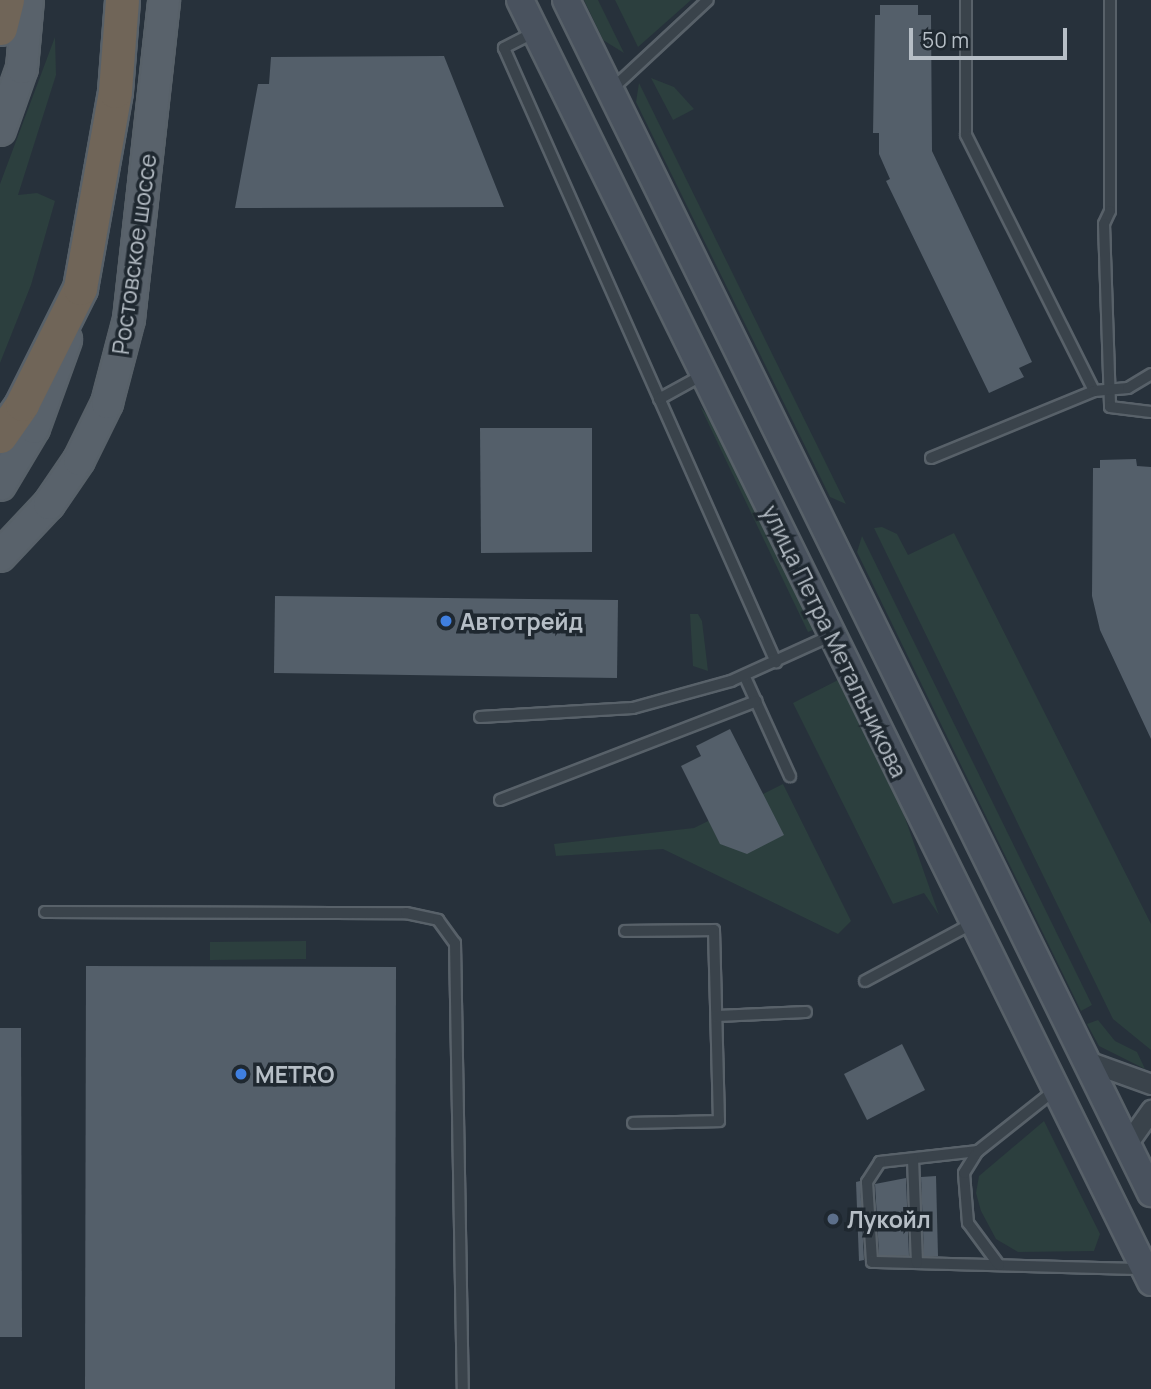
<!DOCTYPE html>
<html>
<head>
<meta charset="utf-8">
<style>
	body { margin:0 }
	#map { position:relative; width:1151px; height:1389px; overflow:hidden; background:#27313b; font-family:Manrope,sans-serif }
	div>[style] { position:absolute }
	.green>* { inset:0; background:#2c3f3e }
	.building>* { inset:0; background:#545f6a }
	.roads { filter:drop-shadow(2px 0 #586169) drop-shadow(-2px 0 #586169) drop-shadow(0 2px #586169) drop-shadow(0 -2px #586169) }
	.lane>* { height:10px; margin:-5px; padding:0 5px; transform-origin:5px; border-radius:5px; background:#3a434b }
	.street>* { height:19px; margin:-9.5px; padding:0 9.5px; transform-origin:9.5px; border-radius:9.5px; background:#3a434b }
	.secondary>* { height:26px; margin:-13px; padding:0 13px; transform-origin:13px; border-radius:13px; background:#49525e }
	.primary>* { height:30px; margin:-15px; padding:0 15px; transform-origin:15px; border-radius:15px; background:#59626b }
	.highway>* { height:33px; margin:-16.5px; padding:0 16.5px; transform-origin:16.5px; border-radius:16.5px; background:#706558 }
	.dots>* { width:19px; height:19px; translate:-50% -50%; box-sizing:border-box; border:4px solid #1f2830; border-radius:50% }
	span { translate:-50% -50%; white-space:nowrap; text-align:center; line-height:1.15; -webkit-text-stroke:7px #1f2830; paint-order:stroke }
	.street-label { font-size:23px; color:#b6bec6 }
	.poi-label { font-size:23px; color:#b6bec6; font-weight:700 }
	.left { translate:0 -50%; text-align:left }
	.scale { position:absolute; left:909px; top:28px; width:158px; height:32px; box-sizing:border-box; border:4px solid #b6bec6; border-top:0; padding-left:9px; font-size:21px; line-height:24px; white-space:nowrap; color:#b6bec6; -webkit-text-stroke:5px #1f2830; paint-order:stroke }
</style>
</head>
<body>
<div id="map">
	<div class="green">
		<i style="clip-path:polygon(584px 0,598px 0,624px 53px,603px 40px)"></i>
		<i style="clip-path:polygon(615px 0,691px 0,638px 47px)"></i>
		<i style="clip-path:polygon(55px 37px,56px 75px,18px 195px,37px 193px,55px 201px,31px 285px,0 363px,0 184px)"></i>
		<i style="clip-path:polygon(651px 78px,674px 87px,694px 109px,673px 120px)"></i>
		<i style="clip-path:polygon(639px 83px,846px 504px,830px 497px,636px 102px)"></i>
		<i style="clip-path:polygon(700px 406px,725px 437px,815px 629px,808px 632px)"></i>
		<i style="clip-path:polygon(882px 527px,897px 534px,908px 555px,954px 533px,1151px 924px,1151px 1050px,1113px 1019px,874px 528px)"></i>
		<i style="clip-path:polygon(862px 536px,1092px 1005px,1081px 1011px,857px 552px)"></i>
		<i style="clip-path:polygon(690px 614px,698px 614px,702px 621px,708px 671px,693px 666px)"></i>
		<i style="clip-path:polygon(840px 679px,897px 795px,939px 915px,924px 893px,893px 904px,793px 703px)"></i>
		<i style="clip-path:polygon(783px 784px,851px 921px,838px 934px,663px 849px,556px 856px,554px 844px,694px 828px)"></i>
		<i style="clip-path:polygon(306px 941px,306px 959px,210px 960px,210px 942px)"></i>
		<i style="clip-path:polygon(1098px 1020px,1115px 1041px,1137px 1052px,1145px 1069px,1099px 1046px,1087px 1024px)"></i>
		<i style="clip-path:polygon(1044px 1121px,1100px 1234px,1094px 1251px,1018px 1252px,996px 1239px,981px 1211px,976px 1193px,979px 1176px)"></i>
	</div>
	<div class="building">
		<i style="clip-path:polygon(880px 5px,918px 5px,918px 15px,931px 15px,932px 151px,1032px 362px,1019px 368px,1024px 377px,989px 393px,886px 181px,890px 179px,879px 154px,879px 133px,873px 133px,875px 15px,880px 15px)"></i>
		<i style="clip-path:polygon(444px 56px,504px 207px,235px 208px,258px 84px,269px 84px,271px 57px)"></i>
		<i style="clip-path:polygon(480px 428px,592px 428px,592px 552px,481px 553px)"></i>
		<i style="clip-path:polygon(1136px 459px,1137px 466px,1151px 467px,1151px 739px,1100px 630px,1092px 596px,1093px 468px,1100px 468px,1100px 460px)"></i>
		<i style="clip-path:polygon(275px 596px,618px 600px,617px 678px,274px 673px)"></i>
		<i style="clip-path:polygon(730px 729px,784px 835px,747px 854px,720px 844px,681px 766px,701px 756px,696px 746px)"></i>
		<i style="clip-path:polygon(86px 966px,396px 967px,395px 1389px,85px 1389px)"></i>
		<i style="clip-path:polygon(0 1028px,21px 1028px,22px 1337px,0 1337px)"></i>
		<i style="clip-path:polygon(902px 1044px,925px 1090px,867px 1120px,844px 1074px)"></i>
		<i style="clip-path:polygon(936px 1176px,938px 1256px,924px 1256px,921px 1177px)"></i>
		<i style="clip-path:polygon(906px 1178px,909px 1256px,879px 1255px,875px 1184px)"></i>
		<i style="clip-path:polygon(860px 1181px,864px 1260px,859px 1261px,856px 1182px)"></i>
	</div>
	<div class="roads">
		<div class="lane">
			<i style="left:966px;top:0;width:135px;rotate:90deg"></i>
			<i style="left:966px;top:135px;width:286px;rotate:63.4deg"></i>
			<i style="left:1110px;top:0;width:211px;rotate:90deg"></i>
			<i style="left:1110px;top:211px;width:14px;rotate:115deg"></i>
			<i style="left:1104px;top:224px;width:183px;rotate:88.1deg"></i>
			<i style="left:1110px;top:407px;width:41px;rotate:7deg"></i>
			<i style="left:535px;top:32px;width:35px;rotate:153deg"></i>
			<i style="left:504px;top:48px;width:672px;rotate:66.11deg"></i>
			<i style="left:611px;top:90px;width:132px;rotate:-42.9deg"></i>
			<i style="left:659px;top:399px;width:48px;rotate:-28.7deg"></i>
			<i style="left:931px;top:458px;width:176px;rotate:-22.3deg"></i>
			<i style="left:1094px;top:391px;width:34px;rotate:-5deg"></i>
			<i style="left:1128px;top:388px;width:27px;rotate:-31deg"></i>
			<i style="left:745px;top:677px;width:109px;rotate:65.6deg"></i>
			<i style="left:480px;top:717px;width:153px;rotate:-3.4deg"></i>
			<i style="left:633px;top:708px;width:102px;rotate:-15.4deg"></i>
			<i style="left:731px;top:681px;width:109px;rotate:-24.4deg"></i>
			<i style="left:500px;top:800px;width:275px;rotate:-21.1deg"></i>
			<i style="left:45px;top:912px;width:361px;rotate:0.2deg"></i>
			<i style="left:406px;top:913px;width:33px;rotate:12deg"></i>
			<i style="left:438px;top:920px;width:29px;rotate:54deg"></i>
			<i style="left:455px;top:943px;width:446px;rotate:89deg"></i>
			<i style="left:625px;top:931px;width:89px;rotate:-0.6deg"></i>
			<i style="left:714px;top:930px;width:191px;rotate:88.5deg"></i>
			<i style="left:719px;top:1121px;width:86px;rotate:178.7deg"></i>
			<i style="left:865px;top:981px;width:123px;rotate:-28.2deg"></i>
			<i style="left:717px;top:1016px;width:89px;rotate:-2.6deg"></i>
			<i style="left:978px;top:1151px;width:99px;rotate:173.6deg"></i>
			<i style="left:880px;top:1162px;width:24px;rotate:123deg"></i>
			<i style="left:867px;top:1182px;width:80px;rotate:86.4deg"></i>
			<i style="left:872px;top:1262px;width:269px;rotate:1.5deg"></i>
			<i style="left:913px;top:1159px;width:104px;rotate:87.8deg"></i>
			<i style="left:999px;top:1265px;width:52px;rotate:-126.4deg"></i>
			<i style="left:968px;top:1223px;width:50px;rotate:-94.6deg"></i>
			<i style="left:964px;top:1173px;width:26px;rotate:-58deg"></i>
			<i style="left:978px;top:1151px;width:98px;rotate:-38.4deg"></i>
		</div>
		<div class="street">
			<i style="left:1087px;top:1061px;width:68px;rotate:19.8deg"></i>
			<i style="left:1127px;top:1144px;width:42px;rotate:-54.8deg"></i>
		</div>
		<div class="secondary">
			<i style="left:520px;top:0;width:1429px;rotate:63.79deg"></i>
			<i style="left:566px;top:0;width:1329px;rotate:63.88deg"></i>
		</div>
		<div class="primary">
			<i style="left:0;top:130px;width:66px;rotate:-70.5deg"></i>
			<i style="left:22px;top:68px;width:68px;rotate:-85deg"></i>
			<i style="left:0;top:485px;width:66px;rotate:-59.2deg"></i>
			<i style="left:34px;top:428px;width:94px;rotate:-70deg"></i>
			<i style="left:0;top:556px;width:71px;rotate:-46.7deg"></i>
			<i style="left:49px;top:504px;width:53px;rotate:-55.7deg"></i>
			<i style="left:79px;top:460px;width:64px;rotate:-63.8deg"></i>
			<i style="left:107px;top:403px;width:87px;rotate:-75.3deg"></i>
			<i style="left:129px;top:319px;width:321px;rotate:-83.7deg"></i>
		</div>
		<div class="highway">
			<i style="left:0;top:28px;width:29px;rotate:-76deg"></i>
			<i style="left:0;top:436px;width:39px;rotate:-55deg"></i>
			<i style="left:22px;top:404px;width:130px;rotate:-63.4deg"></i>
			<i style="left:80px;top:288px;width:200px;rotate:-79.9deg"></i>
			<i style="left:115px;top:91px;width:91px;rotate:-85.6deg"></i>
		</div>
	</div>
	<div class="dots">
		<i style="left:446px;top:621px;background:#3f7fe0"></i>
		<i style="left:241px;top:1074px;background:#3f7fe0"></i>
		<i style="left:833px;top:1219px;background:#5c6f8a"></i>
	</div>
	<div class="street-label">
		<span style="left:134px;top:254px;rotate:-82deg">Ростовское шоссе</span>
		<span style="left:835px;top:641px;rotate:64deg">улица Петра Метальникова</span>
	</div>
	<div class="poi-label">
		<span class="left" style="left:460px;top:621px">Автотрейд</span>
		<span class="left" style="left:255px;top:1074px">METRO</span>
		<span class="left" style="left:847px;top:1219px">Лукойл</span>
	</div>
	<div class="scale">50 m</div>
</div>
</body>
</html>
